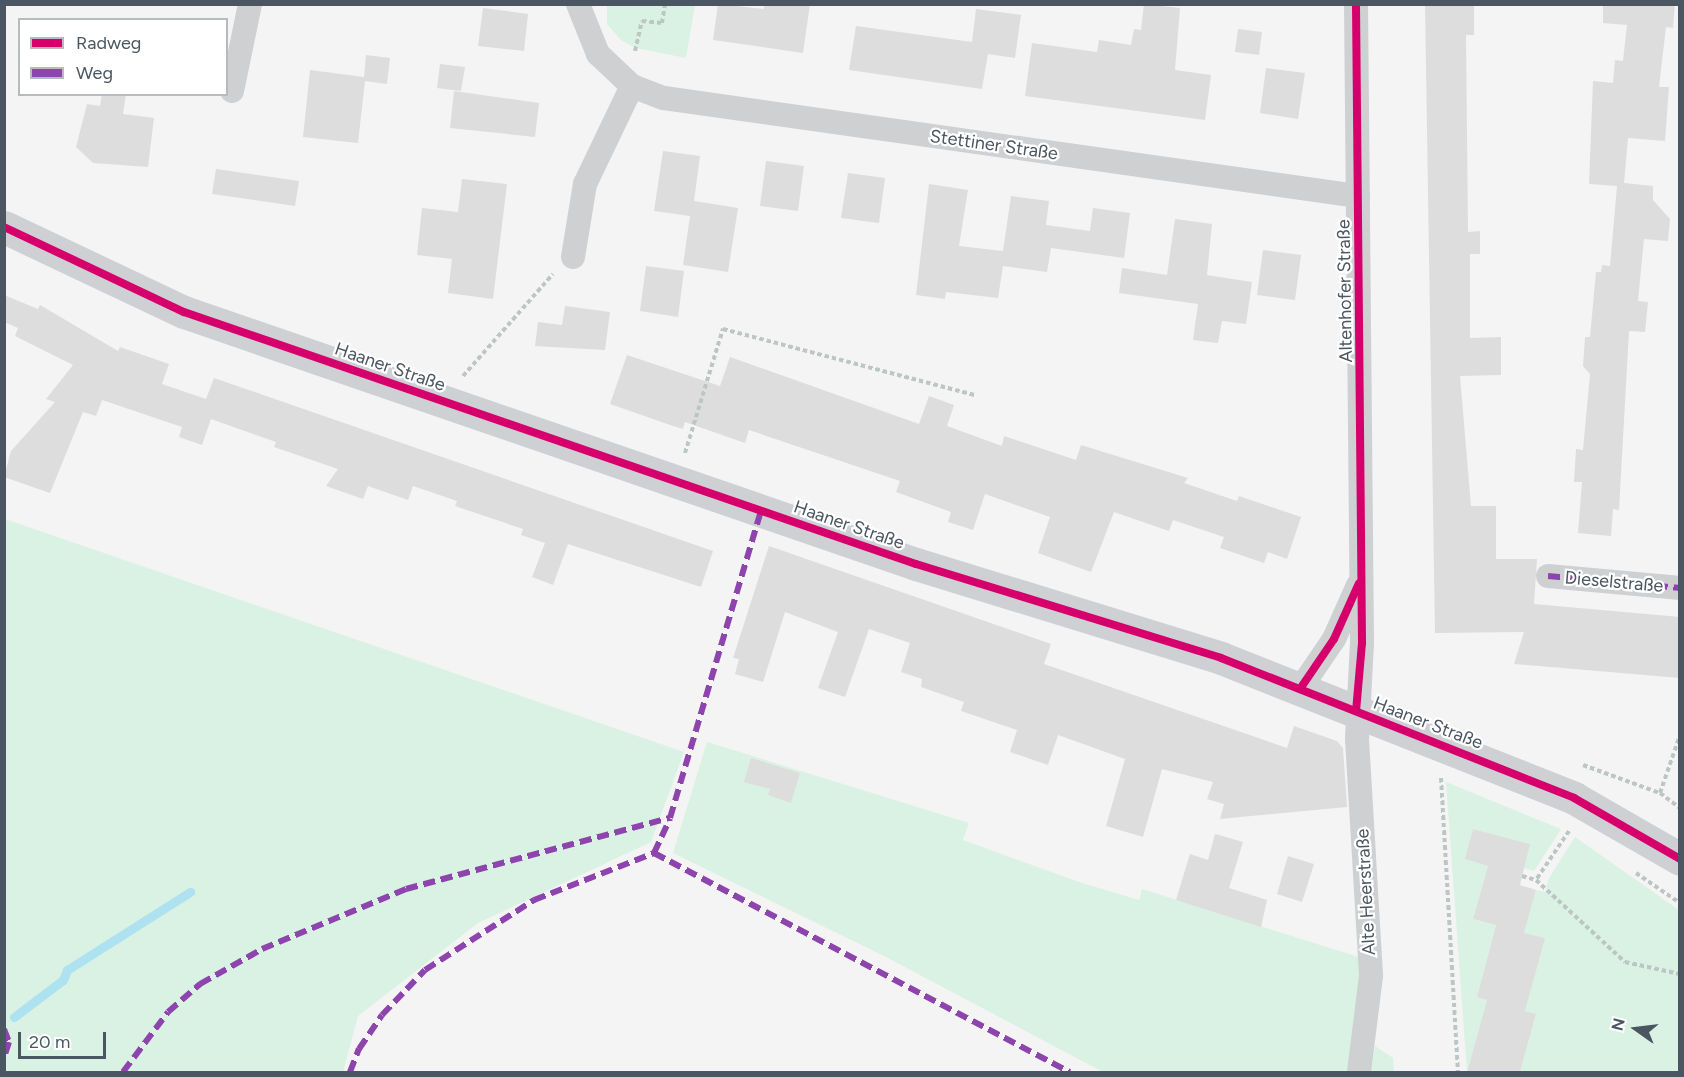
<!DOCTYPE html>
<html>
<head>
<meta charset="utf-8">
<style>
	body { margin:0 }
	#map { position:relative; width:1684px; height:1077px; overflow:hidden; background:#f4f4f4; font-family:Figtree,sans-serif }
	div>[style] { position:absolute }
	.green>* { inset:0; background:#d9f2e3 }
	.stream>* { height:9px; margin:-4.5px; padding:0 4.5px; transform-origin:4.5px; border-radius:4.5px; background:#aee2f0 }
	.building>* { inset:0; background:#ddddde }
	.path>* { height:4px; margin-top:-2px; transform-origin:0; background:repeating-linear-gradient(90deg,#bcc7c4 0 4.5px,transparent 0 7.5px) }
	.street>* { height:24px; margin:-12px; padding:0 12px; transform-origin:12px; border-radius:12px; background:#ced0d2 }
	.secondary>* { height:33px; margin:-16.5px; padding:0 16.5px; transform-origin:16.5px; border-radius:16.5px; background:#ced0d4 }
	.quiet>* { height:6px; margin-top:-3px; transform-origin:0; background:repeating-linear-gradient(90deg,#8e44ad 0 12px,transparent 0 18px) }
	.cycleway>* { height:8px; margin:-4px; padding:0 4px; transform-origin:4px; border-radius:4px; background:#d6006c }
	span { translate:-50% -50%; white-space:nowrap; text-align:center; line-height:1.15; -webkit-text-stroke:4.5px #fff; paint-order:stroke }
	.street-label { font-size:18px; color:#4a5661 }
	.frame { position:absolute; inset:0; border:6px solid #4a5661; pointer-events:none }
	.legend { position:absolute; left:18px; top:18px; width:210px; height:78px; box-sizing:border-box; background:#fff; border:2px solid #b7bbc0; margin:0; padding:8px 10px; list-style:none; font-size:18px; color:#4a5661 }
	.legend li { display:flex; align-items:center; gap:12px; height:30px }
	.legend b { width:30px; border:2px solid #b7bbc0 }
	.north { position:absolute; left:1606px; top:999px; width:60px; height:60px; -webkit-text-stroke:4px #fff; paint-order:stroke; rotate:284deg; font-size:16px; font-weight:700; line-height:24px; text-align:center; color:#4a5661 }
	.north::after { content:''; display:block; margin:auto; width:21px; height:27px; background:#4a5661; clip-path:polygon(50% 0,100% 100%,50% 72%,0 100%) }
	.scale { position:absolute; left:18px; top:1032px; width:88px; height:27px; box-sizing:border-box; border:3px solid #4a5661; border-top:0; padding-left:8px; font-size:18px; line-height:21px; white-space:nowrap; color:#4a5661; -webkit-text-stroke:4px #fff; paint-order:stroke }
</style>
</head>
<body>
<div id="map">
	<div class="green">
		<i style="clip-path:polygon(607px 5px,695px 5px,686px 58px,636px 48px,621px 40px,607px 24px)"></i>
		<i style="clip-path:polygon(5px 519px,684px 752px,651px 842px,478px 923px,358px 1016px,343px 1072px,5px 1072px)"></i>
		<i style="clip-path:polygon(707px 742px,969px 823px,963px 840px,1079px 882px,1139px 900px,1142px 889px,1362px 958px,1348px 1072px,1103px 1072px,886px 957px,673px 853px)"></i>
		<i style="clip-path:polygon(1446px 782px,1561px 829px,1534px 871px,1524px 868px,1529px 844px,1473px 829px,1466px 859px,1492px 867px,1485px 876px,1473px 919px,1496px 925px,1477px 997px,1487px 1000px,1467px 1072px)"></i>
		<i style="clip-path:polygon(1575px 837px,1679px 910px,1679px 1072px,1520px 1072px,1536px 1014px,1525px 1011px,1544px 938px,1524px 933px,1536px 890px,1545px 892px,1549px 878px)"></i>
		<i style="clip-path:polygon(1375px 1046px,1393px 1058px,1394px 1072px,1371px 1072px)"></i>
	</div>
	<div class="stream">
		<i style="left:14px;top:1017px;width:61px;rotate:-37.1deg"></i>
		<i style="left:63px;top:980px;width:11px;rotate:-68deg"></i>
		<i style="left:67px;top:970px;width:146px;rotate:-32.4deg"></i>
	</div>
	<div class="building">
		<i style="clip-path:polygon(718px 4px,764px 9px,764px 4px,810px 4px,803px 53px,713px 40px)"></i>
		<i style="clip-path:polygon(1144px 4px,1180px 8px,1175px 70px,1211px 75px,1205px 120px,1025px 96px,1032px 43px,1097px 52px,1099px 40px,1131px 45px,1134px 29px,1141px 30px)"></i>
		<i style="clip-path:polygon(1425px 4px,1474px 4px,1474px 35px,1466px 35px,1468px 232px,1480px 231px,1480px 254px,1470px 254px,1470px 338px,1501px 337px,1501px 375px,1460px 376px,1471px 506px,1496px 506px,1496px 559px,1537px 559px,1534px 604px,1680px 617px,1680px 678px,1514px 664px,1524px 632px,1435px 633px)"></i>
		<i style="clip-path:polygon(1603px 4px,1675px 4px,1673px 28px,1666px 27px,1659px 87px,1669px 87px,1665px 141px,1628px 138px,1624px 183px,1653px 186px,1653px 200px,1670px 219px,1668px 241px,1644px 239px,1638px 301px,1648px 302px,1645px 332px,1629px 331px,1619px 510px,1613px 509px,1611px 536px,1578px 533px,1582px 482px,1574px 482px,1576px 449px,1583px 450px,1590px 374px,1583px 366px,1585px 337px,1590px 337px,1596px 272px,1601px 272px,1602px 265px,1610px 266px,1617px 186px,1589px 184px,1593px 81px,1613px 83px,1615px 60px,1623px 61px,1627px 25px,1603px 23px)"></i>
		<i style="clip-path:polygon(483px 8px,528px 14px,524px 51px,478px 46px)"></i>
		<i style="clip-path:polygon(976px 9px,1021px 15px,1015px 58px,988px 54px,982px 89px,849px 70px,856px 26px,972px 42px)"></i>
		<i style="clip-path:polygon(1238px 29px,1262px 32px,1259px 55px,1235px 52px)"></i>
		<i style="clip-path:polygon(366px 55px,390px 58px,387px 84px,365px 81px,358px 143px,303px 137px,310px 70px,364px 77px)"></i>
		<i style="clip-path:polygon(440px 64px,465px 67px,461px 91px,437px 88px)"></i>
		<i style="clip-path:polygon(1266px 68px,1305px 73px,1298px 119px,1260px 113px)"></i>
		<i style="clip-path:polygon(454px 91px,539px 103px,535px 137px,450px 128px)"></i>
		<i style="clip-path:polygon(102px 94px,126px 94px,123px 114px,154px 118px,148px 167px,93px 163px,76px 147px,87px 104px,100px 106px)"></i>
		<i style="clip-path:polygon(663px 151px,700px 156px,694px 201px,738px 208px,728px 272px,683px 265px,690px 216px,654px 211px)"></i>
		<i style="clip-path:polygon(766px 161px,804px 166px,798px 211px,760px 206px)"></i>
		<i style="clip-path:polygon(216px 169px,299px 181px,295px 206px,212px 194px)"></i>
		<i style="clip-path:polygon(848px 173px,885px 178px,879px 223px,841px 218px)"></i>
		<i style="clip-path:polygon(462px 179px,507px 184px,493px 299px,448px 293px,452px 259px,417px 255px,422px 208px,458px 212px)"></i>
		<i style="clip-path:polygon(929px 184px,968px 190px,959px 246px,1003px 251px,1011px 196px,1049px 201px,1046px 225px,1090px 231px,1093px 208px,1130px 213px,1124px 258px,1051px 248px,1047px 272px,1003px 266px,998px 298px,946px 292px,945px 299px,916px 295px)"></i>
		<i style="clip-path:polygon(1175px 219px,1212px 224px,1207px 275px,1252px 282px,1246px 324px,1222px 321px,1218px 343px,1193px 340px,1198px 304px,1119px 293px,1122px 268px,1167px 275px)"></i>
		<i style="clip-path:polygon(1263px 250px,1301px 255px,1295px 300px,1257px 295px)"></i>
		<i style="clip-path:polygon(646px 266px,684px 271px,678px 317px,640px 311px)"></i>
		<i style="clip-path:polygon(4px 295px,38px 309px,40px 305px,118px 351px,120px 347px,169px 364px,162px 384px,206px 399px,214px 378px,713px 551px,701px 587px,568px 544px,553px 585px,532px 577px,545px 543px,521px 535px,523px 529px,455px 506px,457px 501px,413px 486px,408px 500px,368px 486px,363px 499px,326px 486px,338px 469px,274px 447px,276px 442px,211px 419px,202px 445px,179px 437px,182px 427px,102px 400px,96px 416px,83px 412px,50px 493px,4px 477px,11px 451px,55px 402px,46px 399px,73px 365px,15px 336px,18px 328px,4px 322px)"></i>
		<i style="clip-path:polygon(565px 306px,610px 312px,605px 350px,535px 346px,538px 322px,562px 325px)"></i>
		<i style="clip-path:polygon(627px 355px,720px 386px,730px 357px,919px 424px,929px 396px,954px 405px,947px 426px,1002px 446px,1004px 436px,1076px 460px,1081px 445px,1188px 478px,1184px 483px,1237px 501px,1239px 496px,1301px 517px,1287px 559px,1268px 552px,1264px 563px,1220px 548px,1224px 537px,1173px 520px,1169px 531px,1114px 512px,1091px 572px,1038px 553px,1050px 517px,985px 494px,973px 530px,948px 522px,951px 512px,896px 492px,900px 481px,749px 430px,745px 443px,685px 422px,683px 429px,670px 425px,610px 404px)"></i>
		<i style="clip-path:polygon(769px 546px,1051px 644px,1044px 664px,1287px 748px,1294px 726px,1337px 741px,1343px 748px,1347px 807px,1220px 819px,1224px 804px,1207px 799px,1213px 782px,1162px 769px,1143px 837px,1106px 826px,1125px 759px,1058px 735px,1048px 765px,1010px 752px,1017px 730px,961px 711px,964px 702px,921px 687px,922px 679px,901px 672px,910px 643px,869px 629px,845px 697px,818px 688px,838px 632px,785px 612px,763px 682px,735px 674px,739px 659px,733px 658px)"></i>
		<i style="clip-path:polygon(751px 758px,800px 773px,791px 803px,768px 795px,770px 789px,744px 782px)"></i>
		<i style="clip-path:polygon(1473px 829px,1530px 844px,1520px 885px,1536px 890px,1524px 933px,1545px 938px,1525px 1011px,1536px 1014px,1520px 1072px,1467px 1072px,1487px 1000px,1477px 997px,1496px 925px,1473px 919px,1488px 866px,1465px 859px)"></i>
		<i style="clip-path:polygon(1215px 834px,1243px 842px,1229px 888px,1267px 900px,1261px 927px,1176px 900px,1190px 854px,1208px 860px)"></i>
		<i style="clip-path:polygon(1288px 856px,1314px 864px,1302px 902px,1277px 894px)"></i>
	</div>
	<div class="path">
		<i style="left:635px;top:51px;width:31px;rotate:-77deg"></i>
		<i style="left:642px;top:21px;width:20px;rotate:6deg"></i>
		<i style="left:662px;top:23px;width:19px;rotate:-81deg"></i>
		<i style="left:463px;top:376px;width:136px;rotate:-48.6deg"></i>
		<i style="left:685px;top:453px;width:130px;rotate:-73deg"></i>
		<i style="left:723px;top:329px;width:260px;rotate:14.7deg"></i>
		<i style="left:1583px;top:765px;width:82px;rotate:20deg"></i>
		<i style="left:1660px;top:793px;width:25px;rotate:37deg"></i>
		<i style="left:1441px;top:778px;width:294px;rotate:86.7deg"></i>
		<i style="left:1660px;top:793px;width:61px;rotate:-71deg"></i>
		<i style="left:1569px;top:831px;width:59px;rotate:124deg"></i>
		<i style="left:1536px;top:880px;width:121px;rotate:42.7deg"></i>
		<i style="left:1625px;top:962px;width:56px;rotate:12.3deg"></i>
		<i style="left:1636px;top:873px;width:53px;rotate:34.3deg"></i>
		<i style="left:1522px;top:876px;width:15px;rotate:16deg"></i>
	</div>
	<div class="street">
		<i style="left:578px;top:4px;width:54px;rotate:68.2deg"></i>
		<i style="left:598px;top:54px;width:47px;rotate:43.3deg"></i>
		<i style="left:632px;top:86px;width:34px;rotate:21deg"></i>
		<i style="left:664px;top:98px;width:701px;rotate:8.04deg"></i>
		<i style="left:1356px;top:4px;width:639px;rotate:89.46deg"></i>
		<i style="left:1362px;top:643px;width:96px;rotate:93deg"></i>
		<i style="left:1357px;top:739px;width:237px;rotate:86.6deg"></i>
		<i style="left:1371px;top:976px;width:97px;rotate:97.1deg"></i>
		<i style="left:232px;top:91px;width:89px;rotate:-78.3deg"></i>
		<i style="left:573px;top:257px;width:74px;rotate:-80.7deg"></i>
		<i style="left:585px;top:184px;width:109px;rotate:-64.4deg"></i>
		<i style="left:1548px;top:576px;width:133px;rotate:5.2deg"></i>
		<i style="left:1300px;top:689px;width:60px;rotate:-55.8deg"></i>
		<i style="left:1334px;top:639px;width:59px;rotate:-66deg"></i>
	</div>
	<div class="secondary">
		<i style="left:4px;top:227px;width:199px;rotate:25.3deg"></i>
		<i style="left:184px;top:312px;width:774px;rotate:19deg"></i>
		<i style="left:916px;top:564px;width:319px;rotate:17.1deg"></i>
		<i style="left:1221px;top:658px;width:380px;rotate:21.6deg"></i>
		<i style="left:1574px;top:798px;width:122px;rotate:29.9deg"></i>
	</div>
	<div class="quiet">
		<i style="left:1548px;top:576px;width:133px;rotate:5.2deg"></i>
		<i style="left:654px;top:853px;width:470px;rotate:27.8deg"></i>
		<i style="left:4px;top:1029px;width:14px;rotate:69deg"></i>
		<i style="left:9px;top:1042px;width:16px;rotate:108deg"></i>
		<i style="left:123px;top:1072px;width:75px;rotate:-53.1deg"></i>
		<i style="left:168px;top:1012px;width:43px;rotate:-41.2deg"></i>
		<i style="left:200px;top:984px;width:71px;rotate:-29.4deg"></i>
		<i style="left:262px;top:949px;width:156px;rotate:-22.6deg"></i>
		<i style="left:406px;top:889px;width:273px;rotate:-15.1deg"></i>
		<i style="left:350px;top:1072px;width:25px;rotate:-69deg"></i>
		<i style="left:359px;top:1049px;width:41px;rotate:-55.9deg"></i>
		<i style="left:382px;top:1015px;width:62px;rotate:-46.3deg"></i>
		<i style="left:425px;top:970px;width:130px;rotate:-32.7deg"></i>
		<i style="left:534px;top:900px;width:129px;rotate:-21.4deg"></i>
		<i style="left:654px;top:853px;width:38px;rotate:-65deg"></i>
		<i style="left:670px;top:818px;width:320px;rotate:-73.5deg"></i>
	</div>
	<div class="cycleway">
		<i style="left:1356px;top:4px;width:639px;rotate:89.46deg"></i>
		<i style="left:1362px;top:643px;width:68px;rotate:95deg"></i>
		<i style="left:4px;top:227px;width:199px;rotate:25.3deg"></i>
		<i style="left:184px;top:312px;width:774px;rotate:19deg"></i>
		<i style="left:916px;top:564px;width:319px;rotate:17.1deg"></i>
		<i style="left:1221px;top:658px;width:380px;rotate:21.6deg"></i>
		<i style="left:1574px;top:798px;width:122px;rotate:29.9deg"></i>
		<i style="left:1300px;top:689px;width:60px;rotate:-55.8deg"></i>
		<i style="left:1334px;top:639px;width:61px;rotate:-65.9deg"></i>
	</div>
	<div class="street-label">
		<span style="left:994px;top:145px;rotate:8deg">Stettiner Straße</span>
		<span style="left:1345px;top:291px;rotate:-91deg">Altenhofer Straße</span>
		<span style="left:390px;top:367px;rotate:19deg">Haaner Straße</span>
		<span style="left:849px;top:525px;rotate:19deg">Haaner Straße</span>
		<span style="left:1614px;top:582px;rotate:5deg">Dieselstraße</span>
		<span style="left:1428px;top:723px;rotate:21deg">Haaner Straße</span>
		<span style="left:1366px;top:892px;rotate:-93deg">Alte Heerstraße</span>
	</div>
	<div class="frame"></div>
	<ul class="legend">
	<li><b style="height:8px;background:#d6006c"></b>Radweg</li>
	<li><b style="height:8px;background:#8e44ad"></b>Weg</li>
	</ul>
	<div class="north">N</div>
	<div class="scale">20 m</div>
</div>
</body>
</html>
